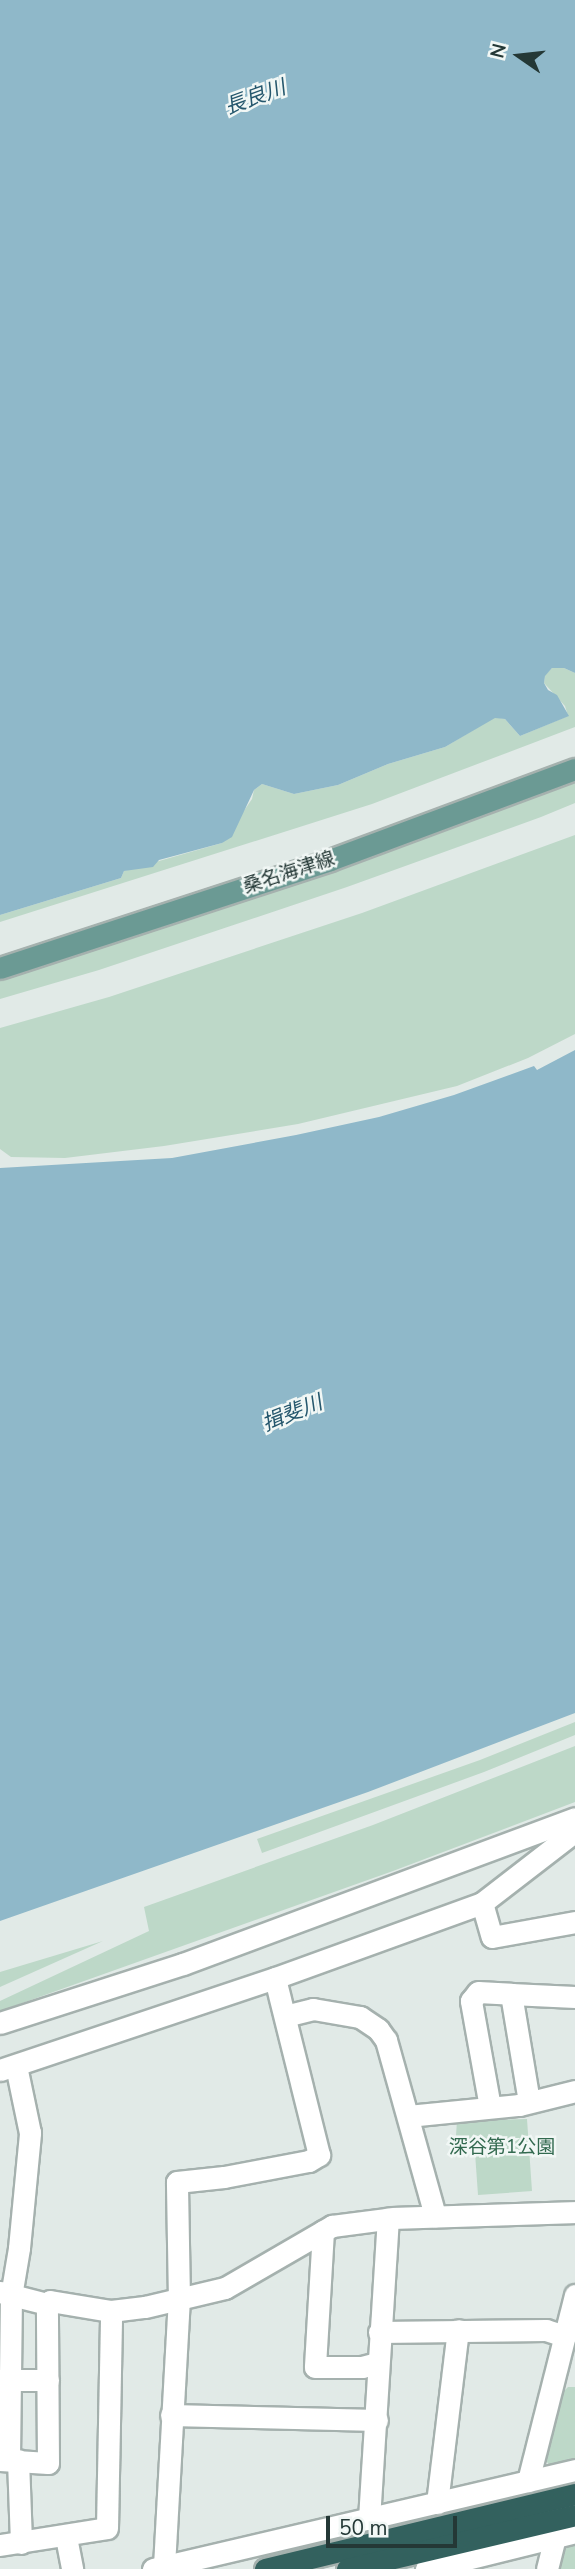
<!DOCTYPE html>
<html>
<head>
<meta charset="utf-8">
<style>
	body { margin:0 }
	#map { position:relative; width:575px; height:2569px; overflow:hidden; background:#e1eae7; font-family:"Nunito Sans","Noto Sans JP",sans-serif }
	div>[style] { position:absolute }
	.green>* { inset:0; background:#bdd8c8 }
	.water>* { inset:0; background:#8fb8c9 }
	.roads { filter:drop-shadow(2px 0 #a5b1ae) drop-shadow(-2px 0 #a5b1ae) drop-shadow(0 2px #a5b1ae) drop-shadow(0 -2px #a5b1ae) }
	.minor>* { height:21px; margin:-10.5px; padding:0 10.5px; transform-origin:10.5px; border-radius:10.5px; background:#fff }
	.major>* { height:21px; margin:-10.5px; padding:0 10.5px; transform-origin:10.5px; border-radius:10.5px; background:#6b9a94 }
	.highway>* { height:21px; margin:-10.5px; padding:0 10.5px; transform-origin:10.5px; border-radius:10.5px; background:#33615e }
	span { translate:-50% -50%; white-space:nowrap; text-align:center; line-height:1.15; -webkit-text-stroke:5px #f1f7f5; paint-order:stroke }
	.street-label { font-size:19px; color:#243836 }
	.park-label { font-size:19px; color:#336a50 }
	.water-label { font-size:21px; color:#25576d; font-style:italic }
	.north { position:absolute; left:484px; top:21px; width:70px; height:70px; -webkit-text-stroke:5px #f1f7f5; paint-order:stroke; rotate:284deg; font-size:19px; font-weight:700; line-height:28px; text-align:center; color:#243836 }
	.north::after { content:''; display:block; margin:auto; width:24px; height:32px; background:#243836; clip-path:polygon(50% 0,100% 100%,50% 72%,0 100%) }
	.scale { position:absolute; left:326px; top:2516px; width:131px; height:32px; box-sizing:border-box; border:4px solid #243836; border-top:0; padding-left:9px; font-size:21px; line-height:24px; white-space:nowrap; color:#243836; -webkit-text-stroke:5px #f1f7f5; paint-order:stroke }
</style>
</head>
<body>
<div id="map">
	<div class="green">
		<i style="clip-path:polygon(552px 668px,564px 668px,575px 673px,575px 727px,567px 730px,372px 804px,0 922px,0 915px,121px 878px,124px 871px,222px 843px,252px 799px,254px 790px,262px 784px,294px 794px,338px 785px,388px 764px,445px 747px,495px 717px,505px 719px,520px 736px,568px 716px,565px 706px,544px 683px,545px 675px)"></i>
		<i style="clip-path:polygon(575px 779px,575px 803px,541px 817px,347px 887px,99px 970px,0 999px,0 976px,335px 867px)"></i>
		<i style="clip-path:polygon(575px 835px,575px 1034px,528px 1058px,457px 1086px,298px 1124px,164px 1146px,65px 1158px,11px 1157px,0 1149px,0 1028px,109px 997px,362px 913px)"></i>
		<i style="clip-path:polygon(575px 1722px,575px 1735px,484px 1772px,262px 1853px,257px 1839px,480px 1760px)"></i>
		<i style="clip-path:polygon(575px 1746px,575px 1802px,393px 1871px,0 2011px,0 2001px,149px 1931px,144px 1907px,373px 1825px)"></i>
		<i style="clip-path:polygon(103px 1941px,0 1987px,0 1972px)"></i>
		<i style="clip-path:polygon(527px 2119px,532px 2191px,478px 2195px,475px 2153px,455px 2149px,457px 2121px)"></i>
		<i style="clip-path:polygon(568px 2387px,575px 2387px,575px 2460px,550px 2466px,543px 2457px,561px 2394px)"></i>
		<i style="clip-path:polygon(575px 2542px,575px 2569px,556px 2569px,560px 2553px)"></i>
	</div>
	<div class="water">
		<i style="clip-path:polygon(0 0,575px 0,575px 673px,564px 668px,552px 668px,545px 676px,544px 683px,548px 690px,557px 695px,569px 716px,520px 736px,505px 719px,495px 718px,445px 747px,388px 764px,338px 785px,294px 794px,262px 784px,254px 790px,232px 837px,222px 843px,159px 860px,153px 867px,124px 871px,121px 878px,0 915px)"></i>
		<i style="clip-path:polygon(575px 1050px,575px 1713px,368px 1792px,0 1921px,0 1168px,172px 1158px,296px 1135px,379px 1117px,454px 1095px,534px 1066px,537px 1070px)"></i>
	</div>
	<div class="roads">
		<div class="minor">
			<i style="left:482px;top:1903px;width:118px;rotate:-37.7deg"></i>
			<i style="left:511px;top:1994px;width:64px;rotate:2.7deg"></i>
			<i style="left:285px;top:2016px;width:29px;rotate:-14deg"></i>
			<i style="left:313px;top:2009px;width:48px;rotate:9.7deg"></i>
			<i style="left:360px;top:2017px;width:22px;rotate:34deg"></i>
			<i style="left:378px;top:2029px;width:14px;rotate:54deg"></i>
			<i style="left:386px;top:2040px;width:183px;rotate:74.4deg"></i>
			<i style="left:0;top:2023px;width:192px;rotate:-17.9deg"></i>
			<i style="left:183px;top:1964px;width:418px;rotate:-20.4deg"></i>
			<i style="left:0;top:2070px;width:290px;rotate:-18.5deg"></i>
			<i style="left:275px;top:1978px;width:220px;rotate:-19.9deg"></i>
			<i style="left:482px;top:1903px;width:35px;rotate:74deg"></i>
			<i style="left:492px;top:1937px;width:84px;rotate:-10.2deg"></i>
			<i style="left:490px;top:2107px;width:108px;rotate:-100.2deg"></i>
			<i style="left:471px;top:2001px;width:11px;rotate:-52deg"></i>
			<i style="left:478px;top:1992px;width:33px;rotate:3deg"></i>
			<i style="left:511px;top:1994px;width:109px;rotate:80.5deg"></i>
			<i style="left:408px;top:2116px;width:112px;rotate:-5.7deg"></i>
			<i style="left:519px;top:2105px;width:58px;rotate:-14deg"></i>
			<i style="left:323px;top:2231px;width:136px;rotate:93.4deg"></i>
			<i style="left:315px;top:2367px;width:47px"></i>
			<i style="left:362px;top:2367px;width:16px;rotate:-15deg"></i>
			<i style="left:0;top:2292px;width:49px;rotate:14.3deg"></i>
			<i style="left:47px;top:2304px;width:4px;rotate:-45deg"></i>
			<i style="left:50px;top:2301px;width:62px;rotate:9.3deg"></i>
			<i style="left:111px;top:2311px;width:34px;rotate:-7deg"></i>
			<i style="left:145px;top:2307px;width:82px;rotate:-13.4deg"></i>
			<i style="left:225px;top:2288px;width:124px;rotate:-30.1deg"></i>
			<i style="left:332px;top:2226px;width:63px;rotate:-7.4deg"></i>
			<i style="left:394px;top:2218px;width:181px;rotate:-1.9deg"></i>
			<i style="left:379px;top:2332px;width:167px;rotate:-0.7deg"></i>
			<i style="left:546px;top:2330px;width:20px;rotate:18deg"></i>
			<i style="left:0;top:2380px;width:48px"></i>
			<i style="left:171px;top:2415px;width:206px;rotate:1.4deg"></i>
			<i style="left:9px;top:2458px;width:162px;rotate:-89.3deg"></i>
			<i style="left:11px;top:2296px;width:49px;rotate:-80.5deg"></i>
			<i style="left:19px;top:2248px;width:116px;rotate:-84.5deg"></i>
			<i style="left:30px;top:2133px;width:68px;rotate:-101.8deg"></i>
			<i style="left:0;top:2460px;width:48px;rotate:3.6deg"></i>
			<i style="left:48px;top:2463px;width:159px;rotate:-90.4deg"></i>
			<i style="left:18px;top:2460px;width:83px;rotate:87.9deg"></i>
			<i style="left:528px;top:2481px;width:192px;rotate:-75.8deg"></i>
			<i style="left:437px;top:2503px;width:174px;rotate:-83.1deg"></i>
			<i style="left:369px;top:2519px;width:301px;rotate:-86.4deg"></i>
			<i style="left:66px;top:2537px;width:33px;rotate:79deg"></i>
			<i style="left:0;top:2545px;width:108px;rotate:-9deg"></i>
			<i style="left:107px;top:2528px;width:217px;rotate:-88.9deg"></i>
			<i style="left:164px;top:2566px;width:266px;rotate:-86.8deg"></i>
			<i style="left:179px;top:2300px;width:118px;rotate:-91deg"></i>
			<i style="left:177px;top:2182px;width:47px;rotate:-6.1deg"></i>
			<i style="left:224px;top:2177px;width:86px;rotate:-10.7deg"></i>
			<i style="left:309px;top:2161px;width:12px;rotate:-31deg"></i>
			<i style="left:319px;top:2155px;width:182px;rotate:-104deg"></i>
			<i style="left:153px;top:2569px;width:433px;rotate:-13.2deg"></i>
			<i style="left:426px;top:2569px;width:154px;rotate:-13.9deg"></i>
			<i style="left:547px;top:2569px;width:33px;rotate:-76deg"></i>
		</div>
		<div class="major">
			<i style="left:0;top:968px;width:347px;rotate:-18.1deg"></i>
			<i style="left:330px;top:860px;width:261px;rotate:-20.4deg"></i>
		</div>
		<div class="highway">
			<i style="left:265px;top:2569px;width:319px;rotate:-13.6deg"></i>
			<i style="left:347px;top:2569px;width:234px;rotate:-13.3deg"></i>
		</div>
	</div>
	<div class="street-label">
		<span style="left:289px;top:873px;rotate:-18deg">桑名海津線</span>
	</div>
	<div class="park-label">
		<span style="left:502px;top:2148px">深谷第1公園</span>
	</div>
	<div class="water-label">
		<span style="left:255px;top:97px;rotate:-20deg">長良川</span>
		<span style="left:292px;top:1413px;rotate:-22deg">揖斐川</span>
	</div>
	<div class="north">N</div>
	<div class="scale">50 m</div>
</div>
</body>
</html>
